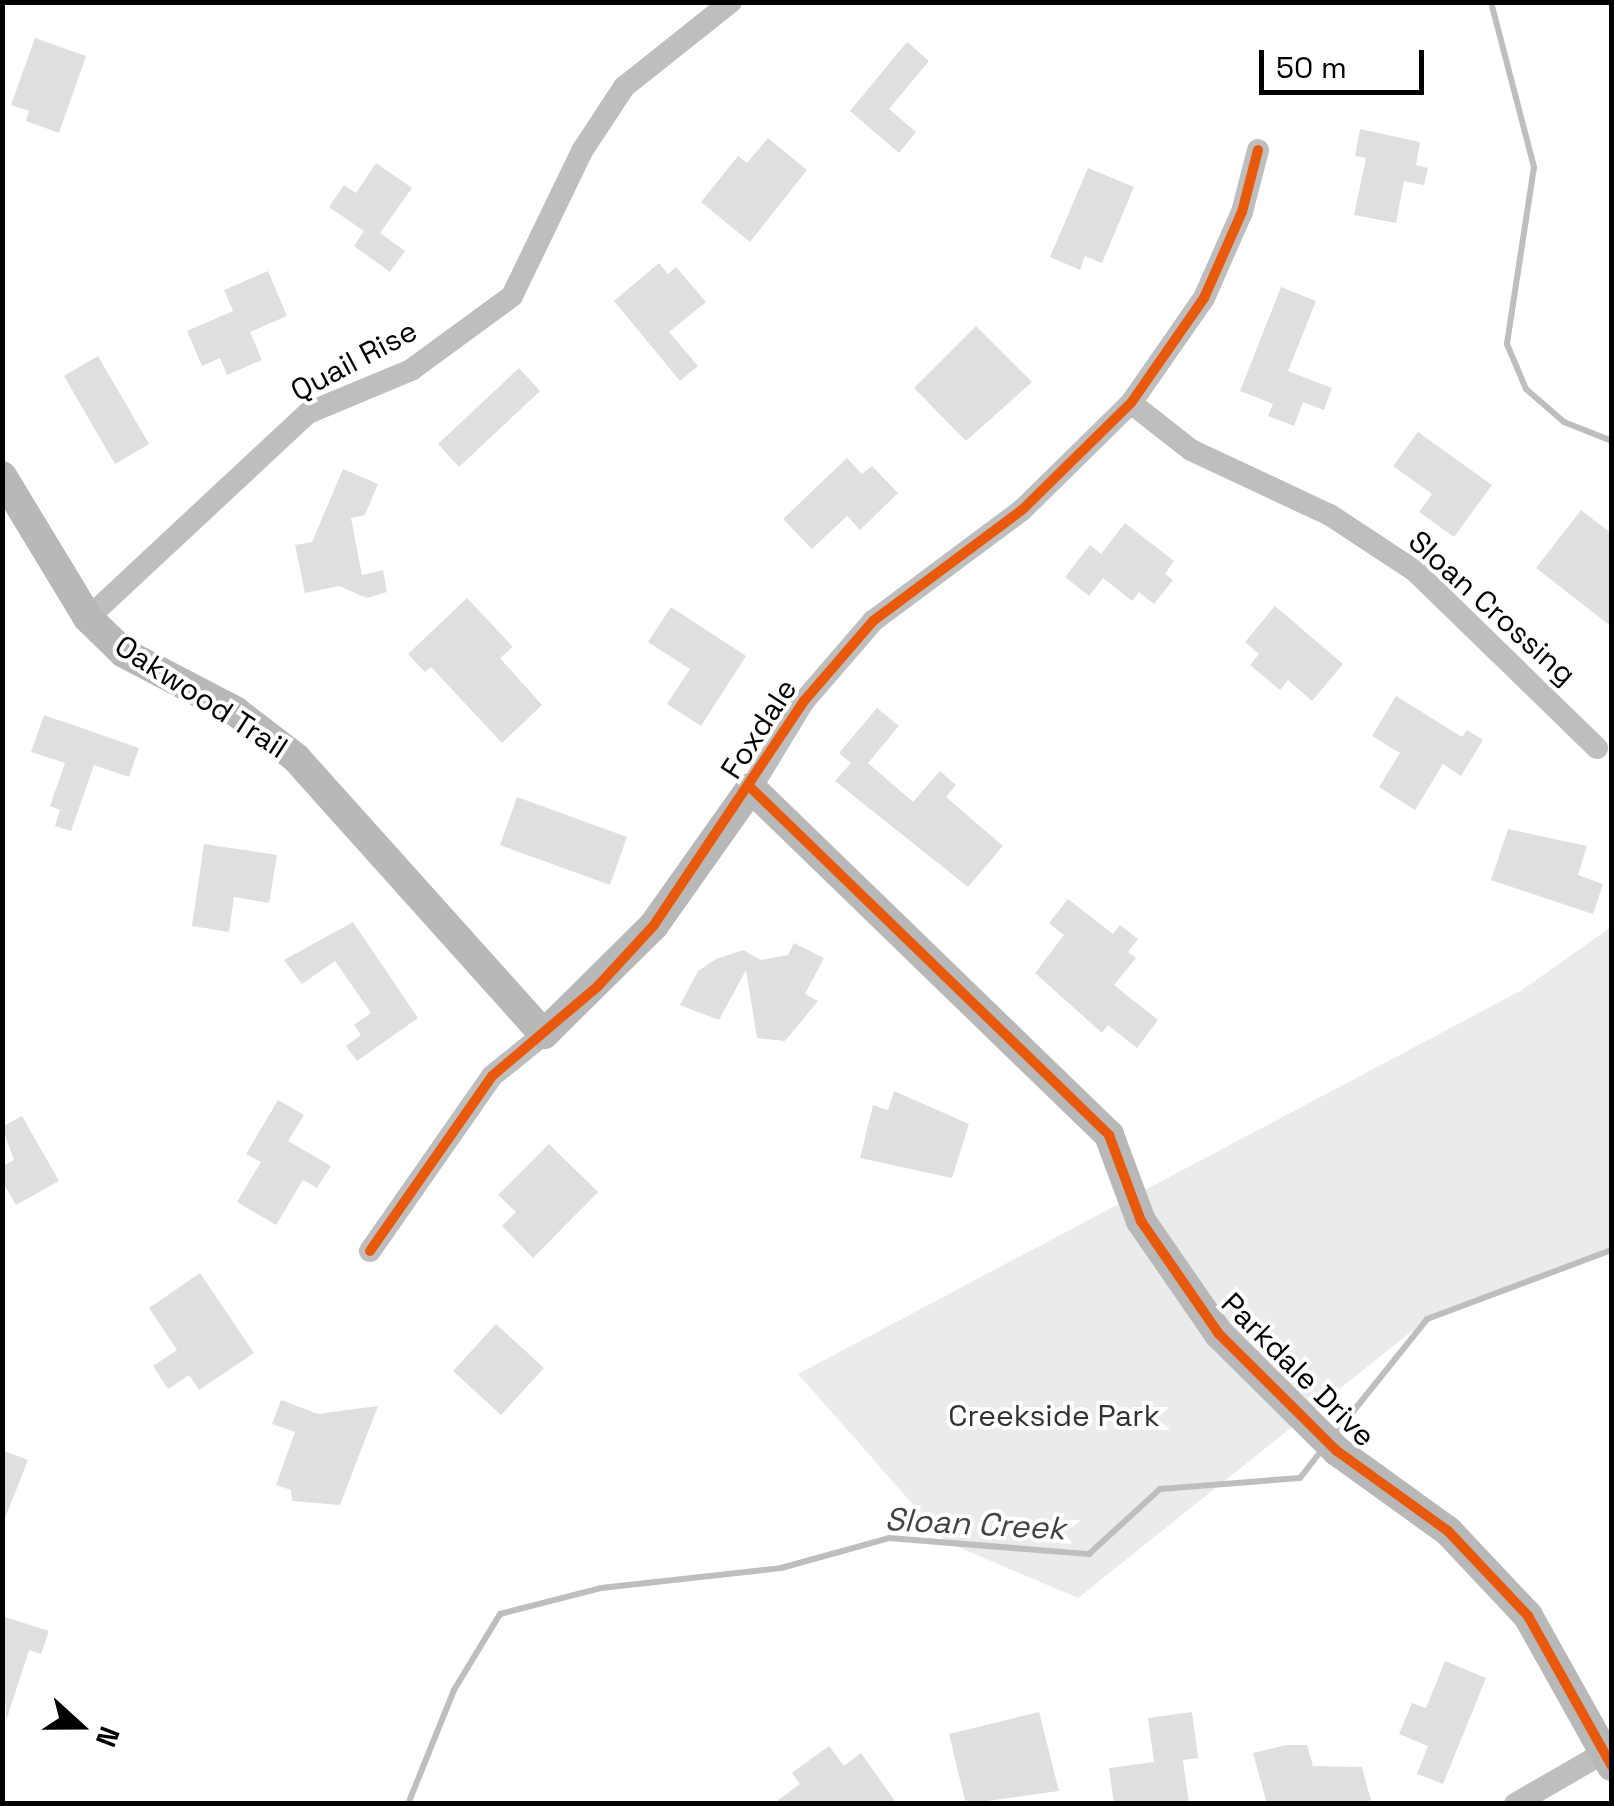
<!DOCTYPE html>
<html>
<head>
<meta charset="utf-8">
<style>
	body { margin:0 }
	#map { position:relative; width:1614px; height:1806px; overflow:hidden; background:#fff; font-family:"Space Grotesk",sans-serif }
	div>[style] { position:absolute }
	.green>* { inset:0; background:#ebebeb }
	.stream>* { height:6px; margin:-3px; padding:0 3px; transform-origin:3px; border-radius:3px; background:#bebebe }
	.building>* { inset:0; background:#dfdfdf }
	.street>* { height:22px; margin:-11px; padding:0 11px; transform-origin:11px; border-radius:11px; background:#bebebe }
	.secondary>* { height:30px; margin:-15px; padding:0 15px; transform-origin:15px; border-radius:15px; background:#b8b8b8 }
	.cycleway>* { height:10px; margin:-5px; padding:0 5px; transform-origin:5px; border-radius:5px; background:#e8590c }
	span { translate:-50% -50%; white-space:nowrap; text-align:center; line-height:1.15; -webkit-text-stroke:8px #fff; paint-order:stroke }
	.street-label { font-size:30px; color:#000 }
	.park-label { font-size:30px; color:#323232 }
	.water-label { font-size:32px; color:#434343; font-style:italic }
	.frame { position:absolute; inset:0; border:5px solid #000; pointer-events:none }
	.north { position:absolute; left:30px; top:1676px; width:100px; height:100px; -webkit-text-stroke:8px #fff; paint-order:stroke; rotate:111deg; font-size:28px; font-weight:700; line-height:40px; text-align:center; color:#000 }
	.north::after { content:''; display:block; margin:auto; width:35px; height:45px; background:#000; clip-path:polygon(50% 0,100% 100%,50% 72%,0 100%) }
	.scale { position:absolute; left:1259px; top:50px; width:165px; height:45px; box-sizing:border-box; border:5px solid #000; border-top:0; padding-left:12px; font-size:30px; line-height:35px; white-space:nowrap; color:#000; -webkit-text-stroke:8px #fff; paint-order:stroke }
</style>
</head>
<body>
<div id="map">
	<div class="green">
		<i style="clip-path:polygon(1611px 927px,1611px 1250px,1427px 1319px,1078px 1598px,946px 1542px,798px 1374px,1522px 990px)"></i>
	</div>
	<div class="stream">
		<i style="left:1491px;top:2px;width:171px;rotate:75.4deg"></i>
		<i style="left:1534px;top:167px;width:179px;rotate:98.7deg"></i>
		<i style="left:1507px;top:344px;width:49px;rotate:67.1deg"></i>
		<i style="left:1526px;top:389px;width:50px;rotate:41deg"></i>
		<i style="left:1564px;top:422px;width:52px;rotate:21.6deg"></i>
		<i style="left:1335px;top:1434px;width:147px;rotate:-51.3deg"></i>
		<i style="left:1427px;top:1319px;width:197px;rotate:-20.5deg"></i>
		<i style="left:408px;top:1804px;width:123px;rotate:-68deg"></i>
		<i style="left:454px;top:1690px;width:89px;rotate:-58.8deg"></i>
		<i style="left:500px;top:1614px;width:104px;rotate:-14.4deg"></i>
		<i style="left:601px;top:1588px;width:181px;rotate:-6.3deg"></i>
		<i style="left:781px;top:1568px;width:112px;rotate:-15.5deg"></i>
		<i style="left:889px;top:1538px;width:201px;rotate:4.6deg"></i>
		<i style="left:1089px;top:1554px;width:96px;rotate:-42.5deg"></i>
		<i style="left:1160px;top:1489px;width:140px;rotate:-4.5deg"></i>
		<i style="left:1300px;top:1478px;width:39px;rotate:-52deg"></i>
	</div>
	<div class="building">
		<i style="clip-path:polygon(35px 38px,86px 56px,59px 133px,26px 121px,29px 111px,11px 105px)"></i>
		<i style="clip-path:polygon(907px 42px,929px 61px,889px 109px,916px 132px,899px 153px,850px 111px)"></i>
		<i style="clip-path:polygon(1360px 129px,1420px 142px,1416px 165px,1428px 168px,1424px 185px,1404px 181px,1396px 223px,1354px 215px,1366px 158px,1355px 156px)"></i>
		<i style="clip-path:polygon(768px 138px,807px 170px,750px 242px,701px 202px,738px 156px,747px 163px)"></i>
		<i style="clip-path:polygon(376px 163px,412px 188px,380px 233px,405px 251px,390px 272px,354px 246px,364px 231px,329px 207px,344px 185px,356px 193px)"></i>
		<i style="clip-path:polygon(1088px 168px,1134px 187px,1102px 263px,1085px 256px,1080px 270px,1050px 257px)"></i>
		<i style="clip-path:polygon(659px 263px,668px 274px,676px 267px,706px 302px,669px 332px,698px 366px,680px 381px,614px 301px)"></i>
		<i style="clip-path:polygon(268px 271px,287px 316px,250px 332px,262px 360px,227px 375px,220px 358px,202px 366px,187px 331px,233px 311px,224px 290px)"></i>
		<i style="clip-path:polygon(1281px 287px,1316px 301px,1288px 371px,1332px 388px,1324px 410px,1303px 402px,1294px 426px,1268px 416px,1273px 404px,1240px 391px)"></i>
		<i style="clip-path:polygon(976px 326px,1032px 382px,966px 441px,914px 388px)"></i>
		<i style="clip-path:polygon(98px 356px,149px 444px,115px 464px,64px 376px)"></i>
		<i style="clip-path:polygon(519px 368px,540px 391px,459px 467px,438px 444px)"></i>
		<i style="clip-path:polygon(1418px 432px,1492px 485px,1454px 537px,1419px 512px,1432px 494px,1393px 466px)"></i>
		<i style="clip-path:polygon(847px 458px,862px 474px,872px 466px,898px 493px,860px 530px,847px 516px,812px 549px,783px 519px)"></i>
		<i style="clip-path:polygon(343px 469px,378px 484px,365px 515px,351px 518px,362px 575px,383px 570px,387px 592px,367px 598px,339px 586px,305px 593px,295px 545px,312px 542px)"></i>
		<i style="clip-path:polygon(1581px 510px,1612px 534px,1612px 627px,1536px 568px)"></i>
		<i style="clip-path:polygon(1125px 523px,1174px 561px,1165px 574px,1173px 580px,1154px 604px,1139px 592px,1132px 601px,1103px 578px,1089px 596px,1065px 577px,1090px 545px,1101px 554px)"></i>
		<i style="clip-path:polygon(467px 598px,513px 647px,500px 658px,542px 705px,502px 743px,431px 667px,425px 672px,408px 654px)"></i>
		<i style="clip-path:polygon(1275px 606px,1343px 664px,1312px 701px,1288px 680px,1280px 690px,1250px 665px,1259px 654px,1245px 642px)"></i>
		<i style="clip-path:polygon(671px 607px,746px 656px,701px 726px,667px 704px,690px 669px,648px 642px)"></i>
		<i style="clip-path:polygon(1396px 696px,1462px 737px,1467px 730px,1483px 740px,1461px 776px,1443px 764px,1415px 810px,1379px 787px,1400px 753px,1372px 736px)"></i>
		<i style="clip-path:polygon(877px 708px,899px 726px,868px 763px,913px 802px,940px 771px,956px 785px,946px 797px,1003px 846px,968px 887px,835px 781px,851px 763px,839px 753px)"></i>
		<i style="clip-path:polygon(44px 715px,139px 748px,129px 777px,94px 765px,71px 831px,55px 826px,60px 810px,50px 806px,65px 763px,31px 752px)"></i>
		<i style="clip-path:polygon(517px 797px,627px 837px,610px 885px,500px 845px)"></i>
		<i style="clip-path:polygon(1508px 829px,1587px 846px,1578px 875px,1603px 884px,1593px 914px,1491px 880px)"></i>
		<i style="clip-path:polygon(204px 844px,277px 855px,269px 903px,234px 897px,229px 932px,192px 926px)"></i>
		<i style="clip-path:polygon(1068px 899px,1113px 934px,1120px 925px,1138px 939px,1128px 952px,1136px 958px,1114px 985px,1158px 1020px,1137px 1048px,1108px 1025px,1102px 1033px,1035px 973px,1064px 935px,1049px 923px)"></i>
		<i style="clip-path:polygon(353px 922px,418px 1018px,357px 1061px,346px 1046px,361px 1035px,354px 1025px,371px 1013px,335px 961px,302px 984px,284px 960px)"></i>
		<i style="clip-path:polygon(794px 943px,824px 958px,805px 994px,818px 1001px,785px 1041px,757px 1038px,746px 970px,719px 1020px,680px 1005px,698px 971px,716px 959px,743px 950px,761px 960px,788px 955px)"></i>
		<i style="clip-path:polygon(894px 1091px,969px 1124px,952px 1178px,860px 1158px,873px 1105px,888px 1110px)"></i>
		<i style="clip-path:polygon(278px 1100px,304px 1115px,288px 1141px,331px 1166px,317px 1188px,303px 1180px,276px 1225px,237px 1202px,261px 1162px,246px 1154px)"></i>
		<i style="clip-path:polygon(22px 1116px,59px 1181px,16px 1205px,2px 1181px,2px 1166px,14px 1160px,2px 1127px)"></i>
		<i style="clip-path:polygon(549px 1144px,598px 1192px,533px 1258px,502px 1226px,516px 1212px,498px 1195px)"></i>
		<i style="clip-path:polygon(200px 1273px,254px 1353px,199px 1390px,189px 1375px,168px 1389px,153px 1366px,177px 1350px,149px 1308px)"></i>
		<i style="clip-path:polygon(496px 1324px,544px 1368px,501px 1415px,453px 1371px)"></i>
		<i style="clip-path:polygon(281px 1400px,318px 1414px,378px 1406px,340px 1505px,292px 1501px,291px 1490px,276px 1485px,295px 1432px,272px 1424px)"></i>
		<i style="clip-path:polygon(2px 1450px,28px 1460px,4px 1521px,2px 1521px)"></i>
		<i style="clip-path:polygon(2px 1616px,49px 1631px,41px 1654px,29px 1650px,6px 1721px)"></i>
		<i style="clip-path:polygon(1445px 1661px,1486px 1678px,1443px 1784px,1417px 1774px,1428px 1746px,1399px 1734px,1412px 1703px,1426px 1708px)"></i>
		<i style="clip-path:polygon(1039px 1712px,1059px 1791px,966px 1804px,949px 1734px)"></i>
		<i style="clip-path:polygon(1192px 1712px,1198px 1758px,1183px 1760px,1189px 1804px,1114px 1804px,1109px 1768px,1154px 1762px,1148px 1718px)"></i>
		<i style="clip-path:polygon(1286px 1745px,1307px 1745px,1313px 1766px,1362px 1767px,1372px 1804px,1267px 1804px,1253px 1753px)"></i>
		<i style="clip-path:polygon(829px 1746px,844px 1766px,861px 1753px,897px 1804px,773px 1804px,800px 1784px,792px 1773px)"></i>
	</div>
	<div class="street">
		<i style="left:1131px;top:403px;width:76px;rotate:38.1deg"></i>
		<i style="left:1191px;top:450px;width:153px;rotate:25.1deg"></i>
		<i style="left:1330px;top:515px;width:102px;rotate:33.4deg"></i>
		<i style="left:1415px;top:571px;width:254px;rotate:44.2deg"></i>
		<i style="left:88px;top:618px;width:301px;rotate:-43deg"></i>
		<i style="left:308px;top:413px;width:112px;rotate:-22.7deg"></i>
		<i style="left:411px;top:370px;width:125px;rotate:-36.2deg"></i>
		<i style="left:512px;top:296px;width:161px;rotate:-64.2deg"></i>
		<i style="left:582px;top:151px;width:77px;rotate:-56.7deg"></i>
		<i style="left:624px;top:87px;width:137px;rotate:-38.5deg"></i>
		<i style="left:751px;top:788px;width:102px;rotate:-58.7deg"></i>
		<i style="left:804px;top:701px;width:106px;rotate:-49.2deg"></i>
		<i style="left:873px;top:621px;width:186px;rotate:-36.7deg"></i>
		<i style="left:1022px;top:510px;width:153px;rotate:-44.5deg"></i>
		<i style="left:1131px;top:403px;width:128px;rotate:-55.2deg"></i>
		<i style="left:1204px;top:298px;width:94px;rotate:-66.2deg"></i>
		<i style="left:1242px;top:212px;width:64px;rotate:-75.5deg"></i>
		<i style="left:370px;top:1251px;width:213px;rotate:-55.1deg"></i>
		<i style="left:492px;top:1076px;width:67px;rotate:-38.9deg"></i>
		<i style="left:1515px;top:1804px;width:112px;rotate:-30deg"></i>
	</div>
	<div class="secondary">
		<i style="left:2px;top:476px;width:166px;rotate:58.8deg"></i>
		<i style="left:88px;top:618px;width:50px;rotate:44.2deg"></i>
		<i style="left:124px;top:653px;width:125px;rotate:27.6deg"></i>
		<i style="left:235px;top:711px;width:77px;rotate:37.6deg"></i>
		<i style="left:296px;top:758px;width:371px;rotate:48.1deg"></i>
		<i style="left:544px;top:1034px;width:155px;rotate:-44.7deg"></i>
		<i style="left:654px;top:925px;width:168px;rotate:-54.7deg"></i>
		<i style="left:751px;top:788px;width:499px;rotate:44.1deg"></i>
		<i style="left:1109px;top:1135px;width:92px;rotate:69.6deg"></i>
		<i style="left:1141px;top:1221px;width:137px;rotate:55.4deg"></i>
		<i style="left:1219px;top:1334px;width:166px;rotate:44.8deg"></i>
		<i style="left:1337px;top:1451px;width:137px;rotate:35.8deg"></i>
		<i style="left:1448px;top:1531px;width:117px;rotate:46.7deg"></i>
		<i style="left:1528px;top:1616px;width:172px;rotate:60.8deg"></i>
	</div>
	<div class="cycleway">
		<i style="left:751px;top:788px;width:499px;rotate:44.1deg"></i>
		<i style="left:1109px;top:1135px;width:92px;rotate:69.6deg"></i>
		<i style="left:1141px;top:1221px;width:137px;rotate:55.4deg"></i>
		<i style="left:1219px;top:1334px;width:166px;rotate:44.8deg"></i>
		<i style="left:1337px;top:1451px;width:137px;rotate:35.8deg"></i>
		<i style="left:1448px;top:1531px;width:117px;rotate:46.7deg"></i>
		<i style="left:1528px;top:1616px;width:172px;rotate:60.8deg"></i>
		<i style="left:370px;top:1251px;width:213px;rotate:-55.1deg"></i>
		<i style="left:492px;top:1076px;width:139px;rotate:-40.3deg"></i>
		<i style="left:598px;top:986px;width:83px;rotate:-47.4deg"></i>
		<i style="left:654px;top:925px;width:270px;rotate:-56.2deg"></i>
		<i style="left:804px;top:701px;width:106px;rotate:-49.2deg"></i>
		<i style="left:873px;top:621px;width:186px;rotate:-36.7deg"></i>
		<i style="left:1022px;top:510px;width:153px;rotate:-44.5deg"></i>
		<i style="left:1131px;top:403px;width:128px;rotate:-55.2deg"></i>
		<i style="left:1204px;top:298px;width:94px;rotate:-66.2deg"></i>
		<i style="left:1242px;top:212px;width:64px;rotate:-75.5deg"></i>
	</div>
	<div class="street-label">
		<span style="left:354px;top:361px;rotate:-28deg">Quail Rise</span>
		<span style="left:1492px;top:608px;rotate:42deg">Sloan Crossing</span>
		<span style="left:201px;top:697px;rotate:33deg">Oakwood Trail</span>
		<span style="left:759px;top:729px;rotate:-57deg">Foxdale</span>
		<span style="left:1298px;top:1370px;rotate:45deg">Parkdale Drive</span>
	</div>
	<div class="park-label">
		<span style="left:1054px;top:1416px">Creekside Park</span>
	</div>
	<div class="water-label">
		<span style="left:975px;top:1524px;rotate:3deg">Sloan Creek</span>
	</div>
	<div class="frame"></div>
	<div class="north">N</div>
	<div class="scale">50 m</div>
</div>
</body>
</html>
